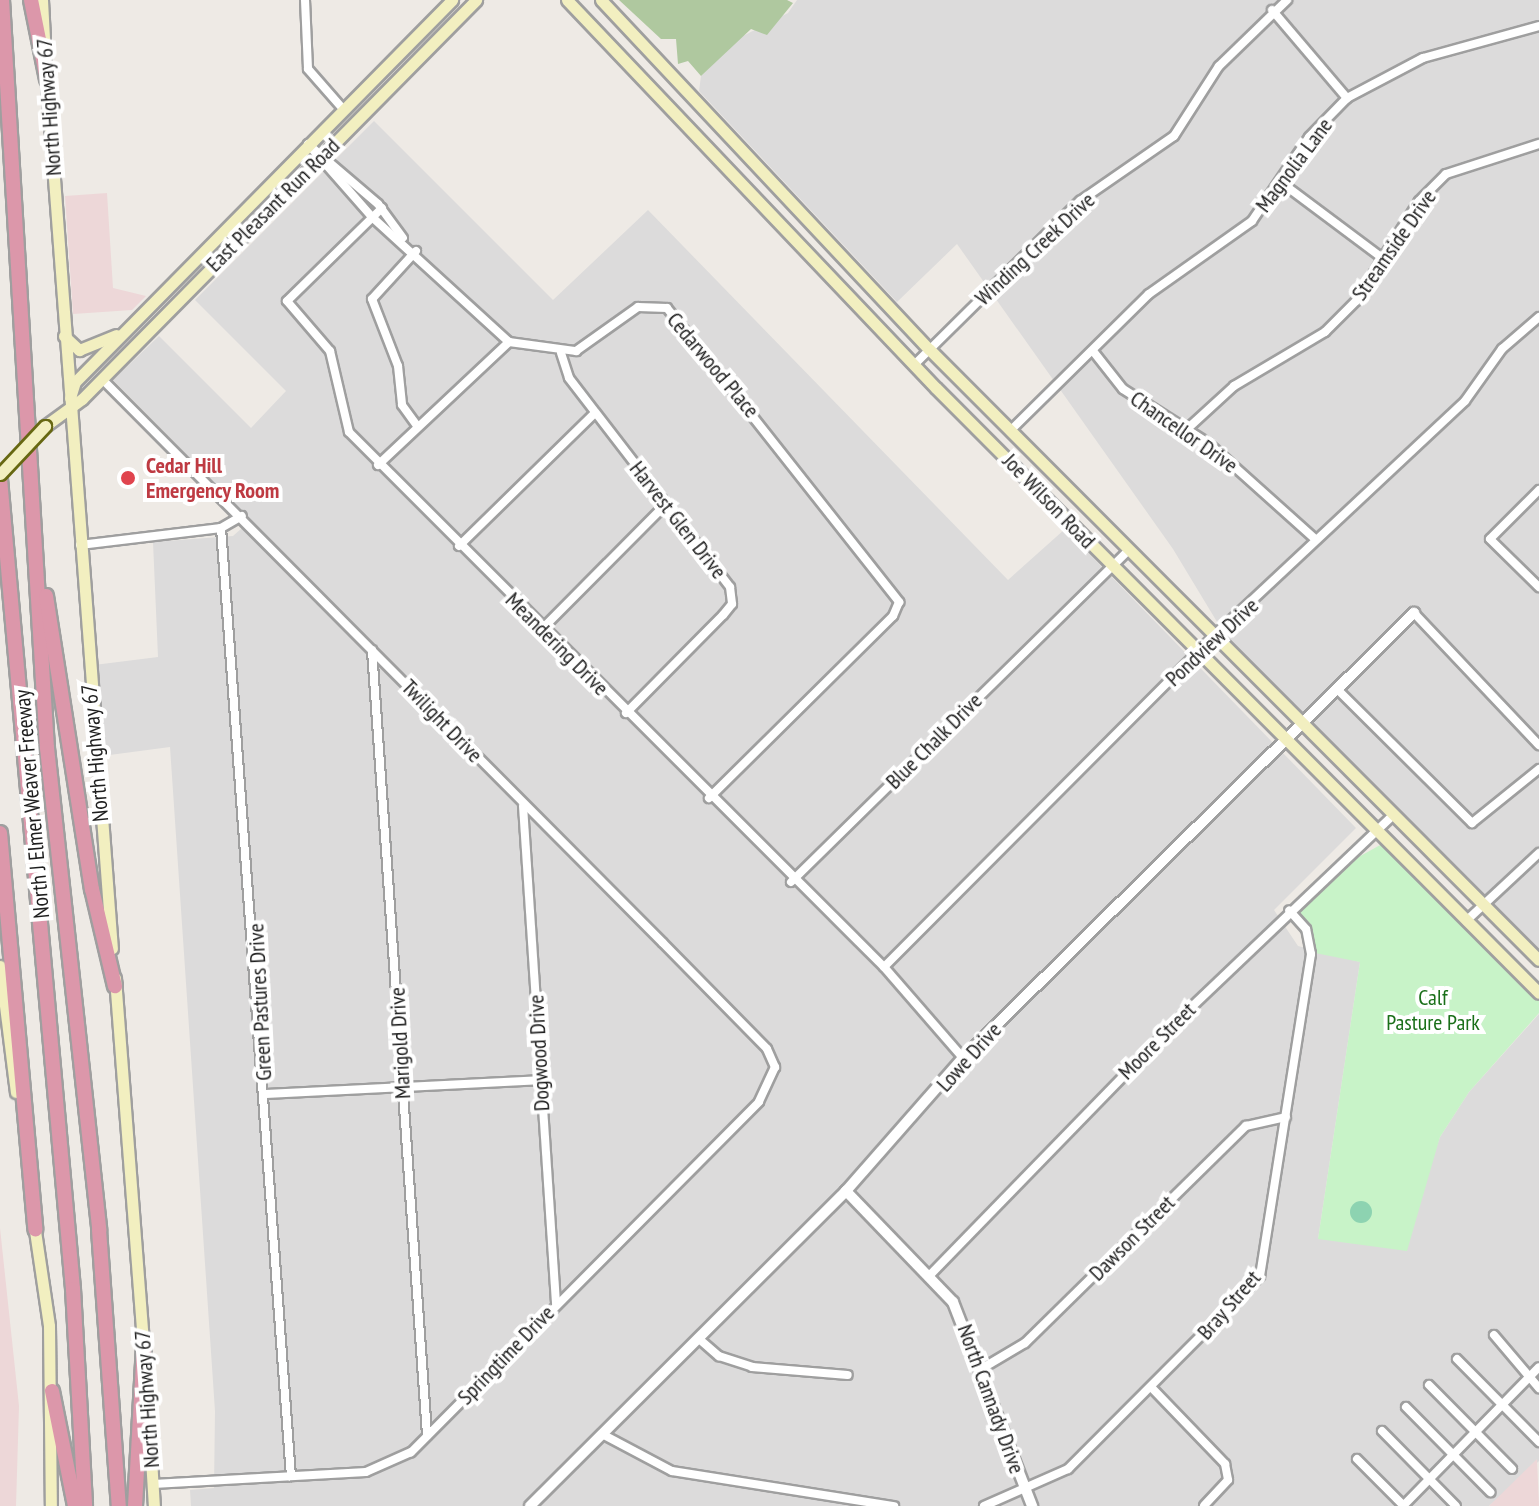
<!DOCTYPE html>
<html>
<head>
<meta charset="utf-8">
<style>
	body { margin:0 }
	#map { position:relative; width:1539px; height:1506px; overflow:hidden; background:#eeeae5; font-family:"PT Sans Narrow",sans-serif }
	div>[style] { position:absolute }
	.residential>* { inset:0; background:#dcdbdb }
	.commercial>* { inset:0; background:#edd7d8 }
	.forest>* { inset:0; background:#afc89f }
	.park>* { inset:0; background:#c8f3c8 }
	.pitch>* { inset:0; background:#8dd3b1 }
	.round { border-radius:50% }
	.roads { filter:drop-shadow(2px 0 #9f9f9f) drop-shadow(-2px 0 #9f9f9f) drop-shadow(0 2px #9f9f9f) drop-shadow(0 -2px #9f9f9f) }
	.minor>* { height:8px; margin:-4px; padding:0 4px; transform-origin:4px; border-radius:4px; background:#fff }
	.tertiary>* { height:10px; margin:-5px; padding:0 5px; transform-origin:5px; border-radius:5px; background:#fff }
	.secondary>* { height:11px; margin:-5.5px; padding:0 5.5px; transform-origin:5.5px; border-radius:5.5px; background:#f2efc0 }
	.motorway>* { height:14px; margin:-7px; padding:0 7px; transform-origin:7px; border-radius:7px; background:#dc97aa }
	.bridges { filter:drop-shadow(2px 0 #676812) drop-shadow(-2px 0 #676812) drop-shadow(0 2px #676812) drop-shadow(0 -2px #676812) }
	.secondary-bridge>* { height:11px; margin:-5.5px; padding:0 5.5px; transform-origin:5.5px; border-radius:5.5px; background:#f2efc0 }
	.dots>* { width:22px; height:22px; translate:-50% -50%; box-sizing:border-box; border:4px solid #fff; border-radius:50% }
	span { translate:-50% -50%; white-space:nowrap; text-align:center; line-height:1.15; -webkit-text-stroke:8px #fff; paint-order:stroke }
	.street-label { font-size:22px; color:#1e1e1e }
	.health-label { font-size:22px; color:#be3a42; font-weight:700 }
	.left { translate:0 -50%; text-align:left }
	.park-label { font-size:22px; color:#1a6f19 }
</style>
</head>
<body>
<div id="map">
	<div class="residential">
		<i style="clip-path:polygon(797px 0,1539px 0,1539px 949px,1231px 645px,1173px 549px,957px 244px,897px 302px,699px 91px,701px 76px,741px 37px,788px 13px)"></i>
		<i style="clip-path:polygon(374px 121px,553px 300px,648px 210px,1008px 580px,1065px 529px,1356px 828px,1274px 910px,1298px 946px,1360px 962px,1318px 1239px,1415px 1210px,1440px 1137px,1469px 1092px,1539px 1014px,1539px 1461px,1489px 1506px,191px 1506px,190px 1490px,214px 1488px,215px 1411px,170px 747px,102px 756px,94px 665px,158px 657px,153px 542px,233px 536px,251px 520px,113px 380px,159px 336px,251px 428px,286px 391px,195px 300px)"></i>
	</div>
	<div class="commercial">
		<i style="clip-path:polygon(107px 193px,113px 288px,146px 296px,132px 310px,73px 314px,65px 196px)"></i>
		<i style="clip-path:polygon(0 1228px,19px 1406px,16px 1506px,0 1506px)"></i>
		<i style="clip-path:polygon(1537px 1459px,1539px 1506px,1489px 1506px)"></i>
	</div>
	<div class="forest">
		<i style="clip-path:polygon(619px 0,787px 0,793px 3px,767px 35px,751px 29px,701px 76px,688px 61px,678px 64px,676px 39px,661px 39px)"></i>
	</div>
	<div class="park">
		<i style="clip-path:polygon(1382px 844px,1539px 999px,1539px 1013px,1469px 1092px,1440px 1137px,1407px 1251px,1318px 1239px,1360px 962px,1315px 953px,1298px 913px,1337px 869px)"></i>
	</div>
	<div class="pitch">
		<i class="round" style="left:1350px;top:1201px;width:22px;height:22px"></i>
	</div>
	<div class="roads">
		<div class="minor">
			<i style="left:305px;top:0;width:69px;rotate:87.5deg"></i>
			<i style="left:308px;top:69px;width:53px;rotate:48.8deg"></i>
			<i style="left:1272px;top:10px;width:116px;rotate:49.6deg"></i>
			<i style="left:308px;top:144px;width:97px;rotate:48.8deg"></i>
			<i style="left:372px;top:217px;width:185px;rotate:42.4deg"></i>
			<i style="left:509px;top:342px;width:68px;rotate:7.7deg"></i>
			<i style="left:576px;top:351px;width:76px;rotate:-35.4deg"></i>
			<i style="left:638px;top:307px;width:29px;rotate:2deg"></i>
			<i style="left:667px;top:308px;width:375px;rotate:51.7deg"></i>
			<i style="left:899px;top:602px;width:15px;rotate:113deg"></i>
			<i style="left:893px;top:616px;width:259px;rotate:135.3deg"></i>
			<i style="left:309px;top:145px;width:91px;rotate:40.5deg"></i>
			<i style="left:378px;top:204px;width:42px;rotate:53.7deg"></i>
			<i style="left:1282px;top:183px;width:129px;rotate:36.8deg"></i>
			<i style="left:382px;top:208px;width:133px;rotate:135.6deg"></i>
			<i style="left:287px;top:301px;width:66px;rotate:49.3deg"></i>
			<i style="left:330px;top:351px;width:83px;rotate:76.8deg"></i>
			<i style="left:349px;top:432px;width:757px;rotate:45deg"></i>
			<i style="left:884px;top:967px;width:121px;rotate:49deg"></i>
			<i style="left:416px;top:251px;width:65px;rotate:132.5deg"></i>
			<i style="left:372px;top:299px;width:72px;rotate:68.8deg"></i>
			<i style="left:398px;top:366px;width:39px;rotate:84deg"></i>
			<i style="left:402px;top:405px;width:27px;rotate:54deg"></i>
			<i style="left:1093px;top:351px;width:48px;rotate:51.7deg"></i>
			<i style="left:1123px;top:389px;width:101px;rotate:32.4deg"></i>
			<i style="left:1208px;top:443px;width:145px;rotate:41.9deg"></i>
			<i style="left:561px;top:353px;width:26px;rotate:72deg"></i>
			<i style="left:569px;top:378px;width:264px;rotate:52.4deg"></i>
			<i style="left:730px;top:587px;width:17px;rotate:83deg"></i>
			<i style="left:732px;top:604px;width:14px;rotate:129deg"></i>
			<i style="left:723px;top:615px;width:138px;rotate:134.7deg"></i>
			<i style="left:915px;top:364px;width:232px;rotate:-44.7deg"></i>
			<i style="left:1080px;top:201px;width:114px;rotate:-34.7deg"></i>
			<i style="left:1174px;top:136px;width:83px;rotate:-57.3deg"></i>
			<i style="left:1219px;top:66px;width:95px;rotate:-44.1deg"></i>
			<i style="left:102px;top:379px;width:795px;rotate:45.15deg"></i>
			<i style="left:663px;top:943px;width:148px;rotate:45.5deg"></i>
			<i style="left:767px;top:1049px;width:20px;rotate:66deg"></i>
			<i style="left:775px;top:1067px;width:38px;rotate:115deg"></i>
			<i style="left:759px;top:1102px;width:494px;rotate:134.8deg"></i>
			<i style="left:411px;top:1452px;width:49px;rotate:156deg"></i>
			<i style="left:366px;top:1472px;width:213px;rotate:176.8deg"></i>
			<i style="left:1012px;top:429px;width:192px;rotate:-44.6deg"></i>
			<i style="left:1149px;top:294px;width:126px;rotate:-35.3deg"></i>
			<i style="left:1252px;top:221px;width:102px;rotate:-55.8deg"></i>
			<i style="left:1309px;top:137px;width:54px;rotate:-45.7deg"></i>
			<i style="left:1347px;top:98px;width:86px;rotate:-27.8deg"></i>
			<i style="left:1423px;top:58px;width:120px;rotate:-15.4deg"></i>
			<i style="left:1186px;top:430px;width:65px;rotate:-42.5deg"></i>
			<i style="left:1234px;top:386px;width:106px;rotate:-30.7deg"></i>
			<i style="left:1325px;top:332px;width:44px;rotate:-45deg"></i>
			<i style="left:1356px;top:301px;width:118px;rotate:-57.8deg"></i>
			<i style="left:1419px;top:201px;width:38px;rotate:-45deg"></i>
			<i style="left:1446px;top:174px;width:98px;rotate:-17.9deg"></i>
			<i style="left:378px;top:465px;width:180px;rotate:-43.2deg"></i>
			<i style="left:1539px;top:490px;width:69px;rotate:135deg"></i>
			<i style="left:1490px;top:539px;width:69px;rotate:44.4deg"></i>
			<i style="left:221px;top:528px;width:951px;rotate:85.78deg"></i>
			<i style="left:80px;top:545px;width:142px;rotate:-6.9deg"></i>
			<i style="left:221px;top:528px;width:24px;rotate:-30deg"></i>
			<i style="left:459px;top:546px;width:190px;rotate:-44.4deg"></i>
			<i style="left:1414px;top:613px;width:182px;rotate:46.6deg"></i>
			<i style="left:542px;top:629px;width:176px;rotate:-45.2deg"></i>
			<i style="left:372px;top:650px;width:787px;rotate:85.99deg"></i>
			<i style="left:1338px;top:690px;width:189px;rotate:44.8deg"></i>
			<i style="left:1472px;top:823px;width:86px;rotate:-38.9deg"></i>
			<i style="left:523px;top:806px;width:499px;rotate:86.2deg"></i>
			<i style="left:791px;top:882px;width:474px;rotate:-44.5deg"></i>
			<i style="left:1466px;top:921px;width:100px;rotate:-43deg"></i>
			<i style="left:884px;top:967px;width:469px;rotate:-45.1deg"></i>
			<i style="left:1215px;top:635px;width:342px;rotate:-43.1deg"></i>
			<i style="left:1465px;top:401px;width:64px;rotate:-54.6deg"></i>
			<i style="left:1502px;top:349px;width:49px;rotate:-40.9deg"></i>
			<i style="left:265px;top:1094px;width:275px;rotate:-2.9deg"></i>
			<i style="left:930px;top:1275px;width:357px;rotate:-45.8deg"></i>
			<i style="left:1179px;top:1019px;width:294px;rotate:-43.6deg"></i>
			<i style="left:1494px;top:1335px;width:70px;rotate:49.7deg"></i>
			<i style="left:698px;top:1338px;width:28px;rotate:41deg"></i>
			<i style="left:719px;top:1356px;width:35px;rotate:18deg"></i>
			<i style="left:752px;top:1367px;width:96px;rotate:4.8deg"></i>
			<i style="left:1457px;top:1359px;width:117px;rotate:45.3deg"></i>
			<i style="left:981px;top:1369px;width:51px;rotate:-30.6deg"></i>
			<i style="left:1025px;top:1343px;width:310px;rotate:-44.5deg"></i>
			<i style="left:1246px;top:1126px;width:41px;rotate:-12.7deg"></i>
			<i style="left:1429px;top:1385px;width:118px;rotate:45.3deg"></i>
			<i style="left:1151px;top:1387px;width:107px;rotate:46.1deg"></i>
			<i style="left:1225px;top:1464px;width:16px;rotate:79deg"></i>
			<i style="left:1228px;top:1480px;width:35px;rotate:133deg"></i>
			<i style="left:1406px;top:1407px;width:120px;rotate:45.3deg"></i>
			<i style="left:1382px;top:1431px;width:105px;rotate:45.4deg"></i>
			<i style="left:602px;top:1434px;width:79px;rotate:27.9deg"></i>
			<i style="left:672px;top:1471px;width:225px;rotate:9deg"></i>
			<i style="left:1357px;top:1459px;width:62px;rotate:45deg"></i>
			<i style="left:984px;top:1506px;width:92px;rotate:-23.8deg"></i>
			<i style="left:1068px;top:1469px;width:272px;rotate:-45.1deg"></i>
			<i style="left:1260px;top:1276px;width:326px;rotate:-81deg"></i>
			<i style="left:1311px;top:954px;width:25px;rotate:-101deg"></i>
			<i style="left:1306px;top:929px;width:25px;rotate:-132deg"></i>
			<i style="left:1403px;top:1506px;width:194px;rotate:-45.6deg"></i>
		</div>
		<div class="tertiary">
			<i style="left:846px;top:1191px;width:154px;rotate:46.1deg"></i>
			<i style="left:953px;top:1302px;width:219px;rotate:68.8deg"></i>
			<i style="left:530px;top:1506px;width:446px;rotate:-44.9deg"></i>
			<i style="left:846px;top:1191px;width:177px;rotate:-48.7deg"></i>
			<i style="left:963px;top:1058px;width:634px;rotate:-44.62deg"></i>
		</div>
		<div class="secondary">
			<i style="left:42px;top:0;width:39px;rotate:87deg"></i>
			<i style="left:567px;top:0;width:535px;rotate:46.44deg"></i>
			<i style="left:936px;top:388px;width:854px;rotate:45.09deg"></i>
			<i style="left:601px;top:0;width:479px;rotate:46.8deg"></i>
			<i style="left:929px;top:349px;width:863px;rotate:45.05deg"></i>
			<i style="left:46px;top:72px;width:879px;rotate:85.7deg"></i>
			<i style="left:64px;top:336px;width:21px;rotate:43deg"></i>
			<i style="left:79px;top:350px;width:40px;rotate:-22deg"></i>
			<i style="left:70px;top:398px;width:17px;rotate:-73deg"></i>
			<i style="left:75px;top:382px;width:537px;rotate:-45.38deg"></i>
			<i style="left:45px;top:426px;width:46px;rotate:-36.1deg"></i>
			<i style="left:82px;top:399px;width:561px;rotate:-45.36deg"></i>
			<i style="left:0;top:966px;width:127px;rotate:82.8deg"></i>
			<i style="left:115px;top:978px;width:374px;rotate:85.6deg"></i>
			<i style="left:34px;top:1224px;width:103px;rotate:81.6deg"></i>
			<i style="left:49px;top:1326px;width:180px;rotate:89.4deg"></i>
			<i style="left:147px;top:1393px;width:113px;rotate:86.5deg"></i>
		</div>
		<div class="motorway">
			<i style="left:2px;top:0;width:749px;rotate:86.56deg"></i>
			<i style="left:47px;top:748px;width:485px;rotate:83.8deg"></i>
			<i style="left:99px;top:1230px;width:277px;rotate:85.9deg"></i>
			<i style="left:31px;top:0;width:81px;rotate:78.6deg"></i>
			<i style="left:0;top:479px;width:813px;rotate:84.85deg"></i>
			<i style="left:73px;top:1289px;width:217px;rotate:86.8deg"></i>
			<i style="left:46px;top:596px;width:297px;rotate:81.1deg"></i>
			<i style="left:92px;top:889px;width:100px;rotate:76.7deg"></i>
			<i style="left:0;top:833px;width:398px;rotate:84.9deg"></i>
			<i style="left:52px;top:1391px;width:117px;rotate:78.7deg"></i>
			<i style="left:135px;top:1506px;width:162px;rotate:-86.8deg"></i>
		</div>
	</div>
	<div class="bridges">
		<div class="secondary-bridge">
			<i style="left:0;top:474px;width:66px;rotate:-46.8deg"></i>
		</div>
	</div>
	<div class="dots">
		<i style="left:128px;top:478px;background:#e0444e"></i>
	</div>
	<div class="street-label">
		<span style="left:49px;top:107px;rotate:-94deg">North Highway 67</span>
		<span style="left:1294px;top:165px;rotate:-53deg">Magnolia Lane</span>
		<span style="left:273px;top:205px;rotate:-45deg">East Pleasant Run Road</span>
		<span style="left:1394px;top:245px;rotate:-55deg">Streamside Drive</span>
		<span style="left:1035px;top:249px;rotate:-43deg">Winding Creek Drive</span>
		<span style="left:713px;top:365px;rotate:50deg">Cedarwood Place</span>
		<span style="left:1184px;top:432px;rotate:35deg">Chancellor Drive</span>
		<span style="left:1049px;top:501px;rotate:46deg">Joe Wilson Road</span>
		<span style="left:678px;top:520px;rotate:52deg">Harvest Glen Drive</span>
		<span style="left:1212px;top:642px;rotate:-43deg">Pondview Drive</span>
		<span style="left:557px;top:644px;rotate:45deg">Meandering Drive</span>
		<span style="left:442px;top:721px;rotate:46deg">Twilight Drive</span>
		<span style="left:934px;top:741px;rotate:-45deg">Blue Chalk Drive</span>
		<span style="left:95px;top:753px;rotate:-95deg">North Highway 67</span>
		<span style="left:32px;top:804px;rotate:-95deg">North J Elmer Weaver Freeway</span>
		<span style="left:260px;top:1002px;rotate:-93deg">Green Pastures Drive</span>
		<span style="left:1157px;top:1041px;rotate:-45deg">Moore Street</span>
		<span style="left:400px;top:1043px;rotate:-93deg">Marigold Drive</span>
		<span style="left:539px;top:1053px;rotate:-93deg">Dogwood Drive</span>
		<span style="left:969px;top:1057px;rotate:-48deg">Lowe Drive</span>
		<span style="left:1132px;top:1238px;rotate:-45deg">Dawson Street</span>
		<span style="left:1229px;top:1305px;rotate:-49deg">Bray Street</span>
		<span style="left:506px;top:1355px;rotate:-46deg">Springtime Drive</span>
		<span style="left:147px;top:1399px;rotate:-94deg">North Highway 67</span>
		<span style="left:991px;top:1399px;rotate:70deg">North Cannady Drive</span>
	</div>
	<div class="health-label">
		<span class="left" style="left:146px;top:478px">Cedar Hill<br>Emergency Room</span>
	</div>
	<div class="park-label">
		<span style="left:1433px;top:1010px">Calf<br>Pasture Park</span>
	</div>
</div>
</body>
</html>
